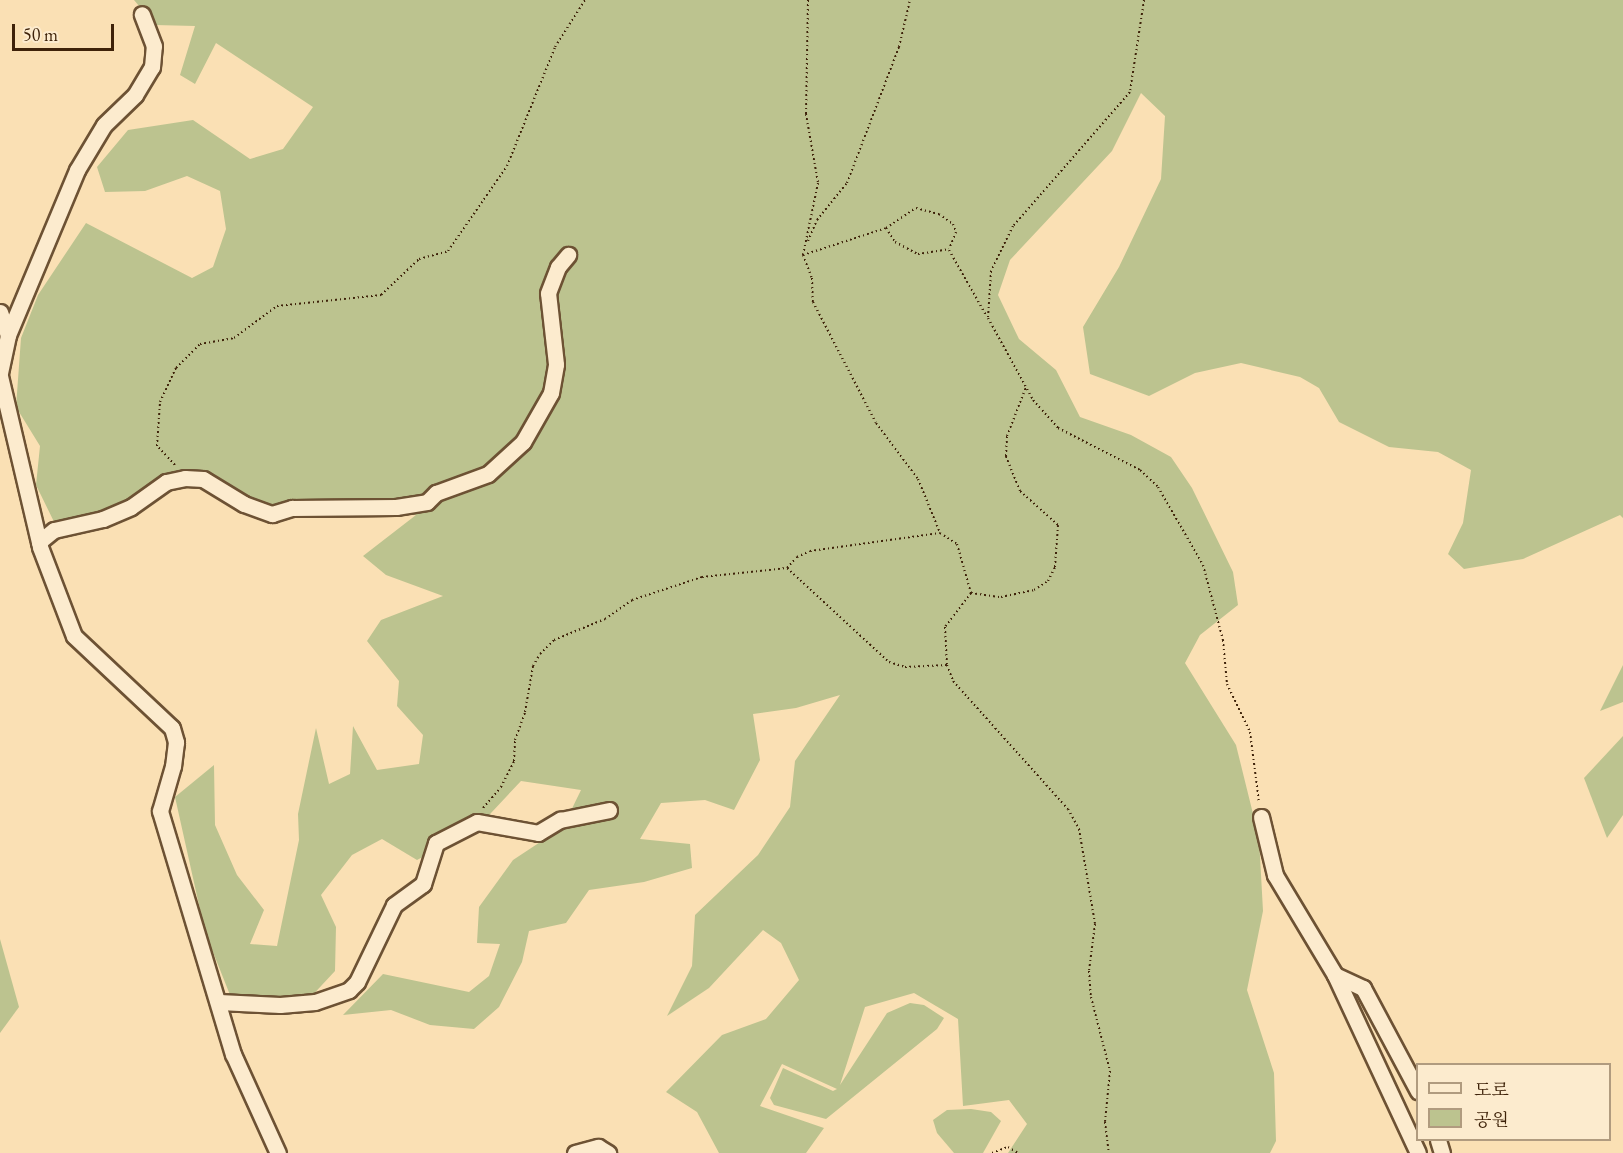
<!DOCTYPE html>
<html>
<head>
<meta charset="utf-8">
<style>
	body { margin:0 }
	#map { position:relative; width:1623px; height:1153px; overflow:hidden; background:#fae0b4; font-family:"EB Garamond","Noto Serif KR",serif }
	div>[style] { position:absolute }
	.green>* { inset:0; background:#bcc38f }
	.path>* { height:2px; margin-top:-1px; transform-origin:0; background:repeating-linear-gradient(90deg,#3e2209 0 1.5px,transparent 0 4.5px) }
	.roads { filter:drop-shadow(2px 0 #6d5234) drop-shadow(-2px 0 #6d5234) drop-shadow(0 2px #6d5234) drop-shadow(0 -2px #6d5234) }
	.minor>* { height:15px; margin:-7.5px; padding:0 7.5px; transform-origin:7.5px; border-radius:7.5px; background:#fcebce }
	span { translate:-50% -50%; white-space:nowrap; text-align:center; line-height:1.15; -webkit-text-stroke:5px #fcebce; paint-order:stroke }
	.legend { position:absolute; left:1416px; top:1063px; width:195px; height:78px; box-sizing:border-box; background:#fcebce; border:2px solid #b09b7f; margin:0; padding:8px 10px; list-style:none; font-size:18px; color:#3e2209 }
	.legend li { display:flex; align-items:center; gap:12px; height:30px }
	.legend b { width:30px; border:2px solid #b09b7f }
	.scale { position:absolute; left:12px; top:24px; width:102px; height:27px; box-sizing:border-box; border:3px solid #3e2209; border-top:0; padding-left:8px; font-size:18px; line-height:21px; white-space:nowrap; color:#3e2209; -webkit-text-stroke:4px #fcebce; paint-order:stroke }
</style>
</head>
<body>
<div id="map">
	<div class="green">
		<i style="clip-path:polygon(134px 0,1623px 0,1623px 518px,1620px 515px,1523px 559px,1464px 569px,1448px 554px,1463px 523px,1471px 470px,1438px 452px,1389px 447px,1339px 422px,1319px 388px,1300px 377px,1241px 363px,1195px 373px,1149px 396px,1090px 374px,1083px 327px,1119px 267px,1161px 179px,1165px 116px,1141px 93px,1112px 151px,1010px 260px,998px 295px,1019px 339px,1056px 370px,1080px 417px,1131px 435px,1171px 457px,1192px 488px,1233px 572px,1238px 605px,1200px 635px,1185px 663px,1236px 745px,1259px 838px,1263px 911px,1247px 990px,1274px 1073px,1276px 1141px,1270px 1153px,1008px 1153px,1027px 1124px,1009px 1100px,963px 1106px,958px 1019px,914px 993px,865px 1007px,840px 1085px,887px 1013px,910px 1003px,924px 1005px,944px 1018px,937px 1029px,826px 1119px,774px 1105px,770px 1098px,783px 1068px,833px 1091px,837px 1089px,782px 1064px,760px 1106px,824px 1128px,806px 1153px,719px 1153px,697px 1112px,666px 1092px,722px 1035px,766px 1019px,799px 980px,781px 943px,763px 930px,709px 988px,667px 1016px,692px 966px,695px 915px,758px 855px,790px 807px,795px 761px,840px 695px,796px 708px,753px 714px,760px 760px,734px 810px,705px 800px,661px 803px,640px 839px,690px 844px,692px 868px,644px 882px,589px 890px,566px 923px,529px 931px,522px 962px,499px 1007px,474px 1029px,430px 1025px,391px 1010px,343px 1015px,383px 974px,469px 992px,489px 976px,500px 944px,477px 943px,479px 907px,513px 860px,563px 827px,581px 790px,521px 781px,476px 829px,417px 860px,382px 839px,352px 855px,321px 895px,336px 927px,335px 971px,308px 1000px,234px 1005px,205px 932px,175px 797px,214px 765px,215px 825px,237px 875px,264px 910px,250px 944px,277px 946px,299px 840px,298px 814px,316px 728px,329px 784px,350px 774px,353px 726px,377px 770px,419px 764px,423px 735px,397px 706px,399px 681px,367px 641px,381px 620px,443px 596px,386px 575px,363px 556px,416px 515px,351px 506px,287px 509px,241px 495px,197px 472px,173px 481px,138px 509px,105px 527px,59px 532px,36px 485px,40px 446px,16px 407px,21px 338px,38px 295px,86px 223px,192px 278px,213px 267px,226px 229px,220px 191px,187px 176px,145px 191px,105px 192px,97px 167px,128px 130px,193px 120px,250px 159px,283px 149px,313px 107px,216px 43px,195px 84px,180px 75px,195px 26px,155px 25px)"></i>
		<i style="clip-path:polygon(1623px 665px,1623px 702px,1600px 711px)"></i>
		<i style="clip-path:polygon(1623px 736px,1623px 815px,1607px 838px,1584px 778px)"></i>
		<i style="clip-path:polygon(0 939px,19px 1007px,0 1033px)"></i>
		<i style="clip-path:polygon(971px 1109px,991px 1112px,1001px 1121px,983px 1153px,954px 1153px,937px 1133px,933px 1120px,947px 1110px)"></i>
	</div>
	<div class="path">
		<i style="left:808px;top:0;width:114px;rotate:91deg"></i>
		<i style="left:806px;top:114px;width:70px;rotate:80.1deg"></i>
		<i style="left:818px;top:183px;width:74px;rotate:101.8deg"></i>
		<i style="left:803px;top:255px;width:25px;rotate:69deg"></i>
		<i style="left:812px;top:278px;width:24px;rotate:88deg"></i>
		<i style="left:813px;top:302px;width:136px;rotate:62.5deg"></i>
		<i style="left:876px;top:423px;width:70px;rotate:53.1deg"></i>
		<i style="left:918px;top:479px;width:58px;rotate:67.8deg"></i>
		<i style="left:1144px;top:0;width:93px;rotate:98.7deg"></i>
		<i style="left:1130px;top:92px;width:178px;rotate:131.1deg"></i>
		<i style="left:1013px;top:226px;width:50px;rotate:116.1deg"></i>
		<i style="left:991px;top:271px;width:47px;rotate:93.7deg"></i>
		<i style="left:988px;top:318px;width:94px;rotate:61.2deg"></i>
		<i style="left:1033px;top:400px;width:38px;rotate:48deg"></i>
		<i style="left:1058px;top:428px;width:92px;rotate:27.1deg"></i>
		<i style="left:1140px;top:470px;width:25px;rotate:43deg"></i>
		<i style="left:1158px;top:487px;width:90px;rotate:60deg"></i>
		<i style="left:1203px;top:565px;width:78px;rotate:75.1deg"></i>
		<i style="left:1223px;top:640px;width:44px;rotate:84.8deg"></i>
		<i style="left:1227px;top:684px;width:53px;rotate:64.4deg"></i>
		<i style="left:1250px;top:732px;width:71px;rotate:82.7deg"></i>
		<i style="left:886px;top:228px;width:17px;rotate:57deg"></i>
		<i style="left:895px;top:242px;width:26px;rotate:28deg"></i>
		<i style="left:918px;top:254px;width:31px;rotate:-9deg"></i>
		<i style="left:808px;top:241px;width:23px;rotate:-67deg"></i>
		<i style="left:817px;top:220px;width:48px;rotate:-51deg"></i>
		<i style="left:847px;top:183px;width:146px;rotate:-69.1deg"></i>
		<i style="left:899px;top:47px;width:48px;rotate:-76.8deg"></i>
		<i style="left:949px;top:250px;width:75px;rotate:60.4deg"></i>
		<i style="left:803px;top:255px;width:87px;rotate:-18deg"></i>
		<i style="left:886px;top:228px;width:36px;rotate:-34deg"></i>
		<i style="left:916px;top:208px;width:24px;rotate:15deg"></i>
		<i style="left:939px;top:214px;width:17px;rotate:36deg"></i>
		<i style="left:953px;top:224px;width:9px;rotate:69deg"></i>
		<i style="left:956px;top:232px;width:18px;rotate:112deg"></i>
		<i style="left:175px;top:465px;width:26px;rotate:-133deg"></i>
		<i style="left:157px;top:446px;width:44px;rotate:-86.1deg"></i>
		<i style="left:160px;top:402px;width:38px;rotate:-65deg"></i>
		<i style="left:176px;top:368px;width:34px;rotate:-45deg"></i>
		<i style="left:200px;top:344px;width:35px;rotate:-10deg"></i>
		<i style="left:234px;top:338px;width:54px;rotate:-36.7deg"></i>
		<i style="left:277px;top:306px;width:105px;rotate:-6deg"></i>
		<i style="left:381px;top:295px;width:52px;rotate:-43.5deg"></i>
		<i style="left:419px;top:259px;width:30px;rotate:-15deg"></i>
		<i style="left:448px;top:251px;width:103px;rotate:-55.2deg"></i>
		<i style="left:507px;top:166px;width:128px;rotate:-68deg"></i>
		<i style="left:555px;top:47px;width:56px;rotate:-57.4deg"></i>
		<i style="left:787px;top:568px;width:139px;rotate:42.7deg"></i>
		<i style="left:889px;top:662px;width:17px;rotate:17deg"></i>
		<i style="left:905px;top:667px;width:42px;rotate:-2.7deg"></i>
		<i style="left:971px;top:593px;width:43px;rotate:127.4deg"></i>
		<i style="left:945px;top:627px;width:38px;rotate:87deg"></i>
		<i style="left:947px;top:665px;width:17px;rotate:69deg"></i>
		<i style="left:953px;top:681px;width:172px;rotate:48.1deg"></i>
		<i style="left:1068px;top:809px;width:23px;rotate:61deg"></i>
		<i style="left:1079px;top:829px;width:96px;rotate:80.4deg"></i>
		<i style="left:1095px;top:924px;width:47px;rotate:97.3deg"></i>
		<i style="left:1089px;top:971px;width:26px;rotate:86deg"></i>
		<i style="left:1091px;top:997px;width:76px;rotate:75.6deg"></i>
		<i style="left:1110px;top:1071px;width:51px;rotate:95.6deg"></i>
		<i style="left:1105px;top:1122px;width:31px;rotate:83deg"></i>
		<i style="left:971px;top:593px;width:30px;rotate:8deg"></i>
		<i style="left:1001px;top:597px;width:34px;rotate:-12deg"></i>
		<i style="left:1034px;top:590px;width:17px;rotate:-33deg"></i>
		<i style="left:1048px;top:581px;width:16px;rotate:-63deg"></i>
		<i style="left:1055px;top:567px;width:42px;rotate:-85.9deg"></i>
		<i style="left:1058px;top:525px;width:51px;rotate:-138.2deg"></i>
		<i style="left:1020px;top:491px;width:38px;rotate:-112deg"></i>
		<i style="left:1006px;top:456px;width:20px;rotate:-87deg"></i>
		<i style="left:1007px;top:436px;width:53px;rotate:-68.8deg"></i>
		<i style="left:483px;top:808px;width:28px;rotate:-49deg"></i>
		<i style="left:501px;top:787px;width:29px;rotate:-63deg"></i>
		<i style="left:514px;top:761px;width:21px;rotate:-87deg"></i>
		<i style="left:515px;top:740px;width:30px;rotate:-70deg"></i>
		<i style="left:525px;top:712px;width:47px;rotate:-80.1deg"></i>
		<i style="left:533px;top:666px;width:14px;rotate:-60deg"></i>
		<i style="left:540px;top:654px;width:20px;rotate:-45deg"></i>
		<i style="left:554px;top:640px;width:55px;rotate:-22.4deg"></i>
		<i style="left:605px;top:619px;width:33px;rotate:-35deg"></i>
		<i style="left:632px;top:600px;width:74px;rotate:-18.2deg"></i>
		<i style="left:702px;top:577px;width:85px;rotate:-6deg"></i>
		<i style="left:787px;top:568px;width:15px;rotate:-48deg"></i>
		<i style="left:797px;top:557px;width:14px;rotate:-25deg"></i>
		<i style="left:810px;top:551px;width:131px;rotate:-7.9deg"></i>
		<i style="left:940px;top:533px;width:20px;rotate:33deg"></i>
		<i style="left:957px;top:544px;width:51px;rotate:74.1deg"></i>
		<i style="left:992px;top:1153px;width:17px;rotate:-21deg"></i>
		<i style="left:1008px;top:1147px;width:12px;rotate:31deg"></i>
	</div>
	<div class="roads">
		<div class="minor">
			<i style="left:0;top:312px;width:24px;rotate:71deg"></i>
			<i style="left:0;top:373px;width:39px;rotate:-78deg"></i>
			<i style="left:8px;top:335px;width:179px;rotate:-67.3deg"></i>
			<i style="left:77px;top:170px;width:52px;rotate:-59deg"></i>
			<i style="left:104px;top:125px;width:43px;rotate:-44.1deg"></i>
			<i style="left:135px;top:95px;width:33px;rotate:-59deg"></i>
			<i style="left:152px;top:67px;width:21px;rotate:-85deg"></i>
			<i style="left:154px;top:46px;width:34px;rotate:-111deg"></i>
			<i style="left:0;top:376px;width:176px;rotate:76.8deg"></i>
			<i style="left:40px;top:547px;width:95px;rotate:69.1deg"></i>
			<i style="left:74px;top:636px;width:134px;rotate:43.2deg"></i>
			<i style="left:172px;top:728px;width:15px;rotate:74deg"></i>
			<i style="left:176px;top:742px;width:24px;rotate:97deg"></i>
			<i style="left:173px;top:766px;width:47px;rotate:106.1deg"></i>
			<i style="left:160px;top:811px;width:254px;rotate:73.3deg"></i>
			<i style="left:233px;top:1054px;width:109px;rotate:65.6deg"></i>
			<i style="left:39px;top:542px;width:19px;rotate:-39deg"></i>
			<i style="left:54px;top:530px;width:50px;rotate:-12.7deg"></i>
			<i style="left:103px;top:519px;width:30px;rotate:-23deg"></i>
			<i style="left:131px;top:507px;width:43px;rotate:-35.5deg"></i>
			<i style="left:166px;top:482px;width:19px;rotate:-12deg"></i>
			<i style="left:185px;top:478px;width:18px;rotate:3deg"></i>
			<i style="left:203px;top:479px;width:48px;rotate:31.4deg"></i>
			<i style="left:244px;top:504px;width:30px;rotate:20deg"></i>
			<i style="left:272px;top:514px;width:21px;rotate:-17deg"></i>
			<i style="left:292px;top:508px;width:104px;rotate:-0.6deg"></i>
			<i style="left:396px;top:507px;width:31px;rotate:-9deg"></i>
			<i style="left:427px;top:502px;width:13px;rotate:-45deg"></i>
			<i style="left:436px;top:493px;width:55px;rotate:-20.1deg"></i>
			<i style="left:488px;top:474px;width:47px;rotate:-42.4deg"></i>
			<i style="left:523px;top:442px;width:56px;rotate:-60.3deg"></i>
			<i style="left:551px;top:393px;width:29px;rotate:-80deg"></i>
			<i style="left:556px;top:364px;width:71px;rotate:-96.4deg"></i>
			<i style="left:548px;top:293px;width:28px;rotate:-69deg"></i>
			<i style="left:558px;top:267px;width:16px;rotate:-50deg"></i>
			<i style="left:1261px;top:817px;width:60px;rotate:76.4deg"></i>
			<i style="left:1275px;top:875px;width:117px;rotate:59deg"></i>
			<i style="left:1335px;top:975px;width:196px;rotate:65deg"></i>
			<i style="left:1335px;top:975px;width:31px;rotate:25deg"></i>
			<i style="left:1363px;top:988px;width:117px;rotate:61.9deg"></i>
			<i style="left:219px;top:1002px;width:61px;rotate:2.8deg"></i>
			<i style="left:280px;top:1005px;width:35px;rotate:-5deg"></i>
			<i style="left:315px;top:1002px;width:36px;rotate:-19deg"></i>
			<i style="left:349px;top:990px;width:11px;rotate:-45deg"></i>
			<i style="left:357px;top:982px;width:85px;rotate:-64.3deg"></i>
			<i style="left:394px;top:905px;width:36px;rotate:-36deg"></i>
			<i style="left:423px;top:884px;width:43px;rotate:-72.4deg"></i>
			<i style="left:436px;top:843px;width:46px;rotate:-27.1deg"></i>
			<i style="left:477px;top:822px;width:62px;rotate:10.2deg"></i>
			<i style="left:538px;top:833px;width:26px;rotate:-31deg"></i>
			<i style="left:560px;top:820px;width:50px;rotate:-11.5deg"></i>
			<i style="left:1438px;top:1140px;width:14px;rotate:73deg"></i>
			<i style="left:575px;top:1153px;width:24px;rotate:-15deg"></i>
			<i style="left:598px;top:1147px;width:12px;rotate:31deg"></i>
		</div>
	</div>
	<ul class="legend">
	<li><b style="height:8px;background:#fcebce"></b>도로</li>
	<li><b style="height:16px;background:#bcc38f"></b>공원</li>
	</ul>
	<div class="scale">50 m</div>
</div>
</body>
</html>
